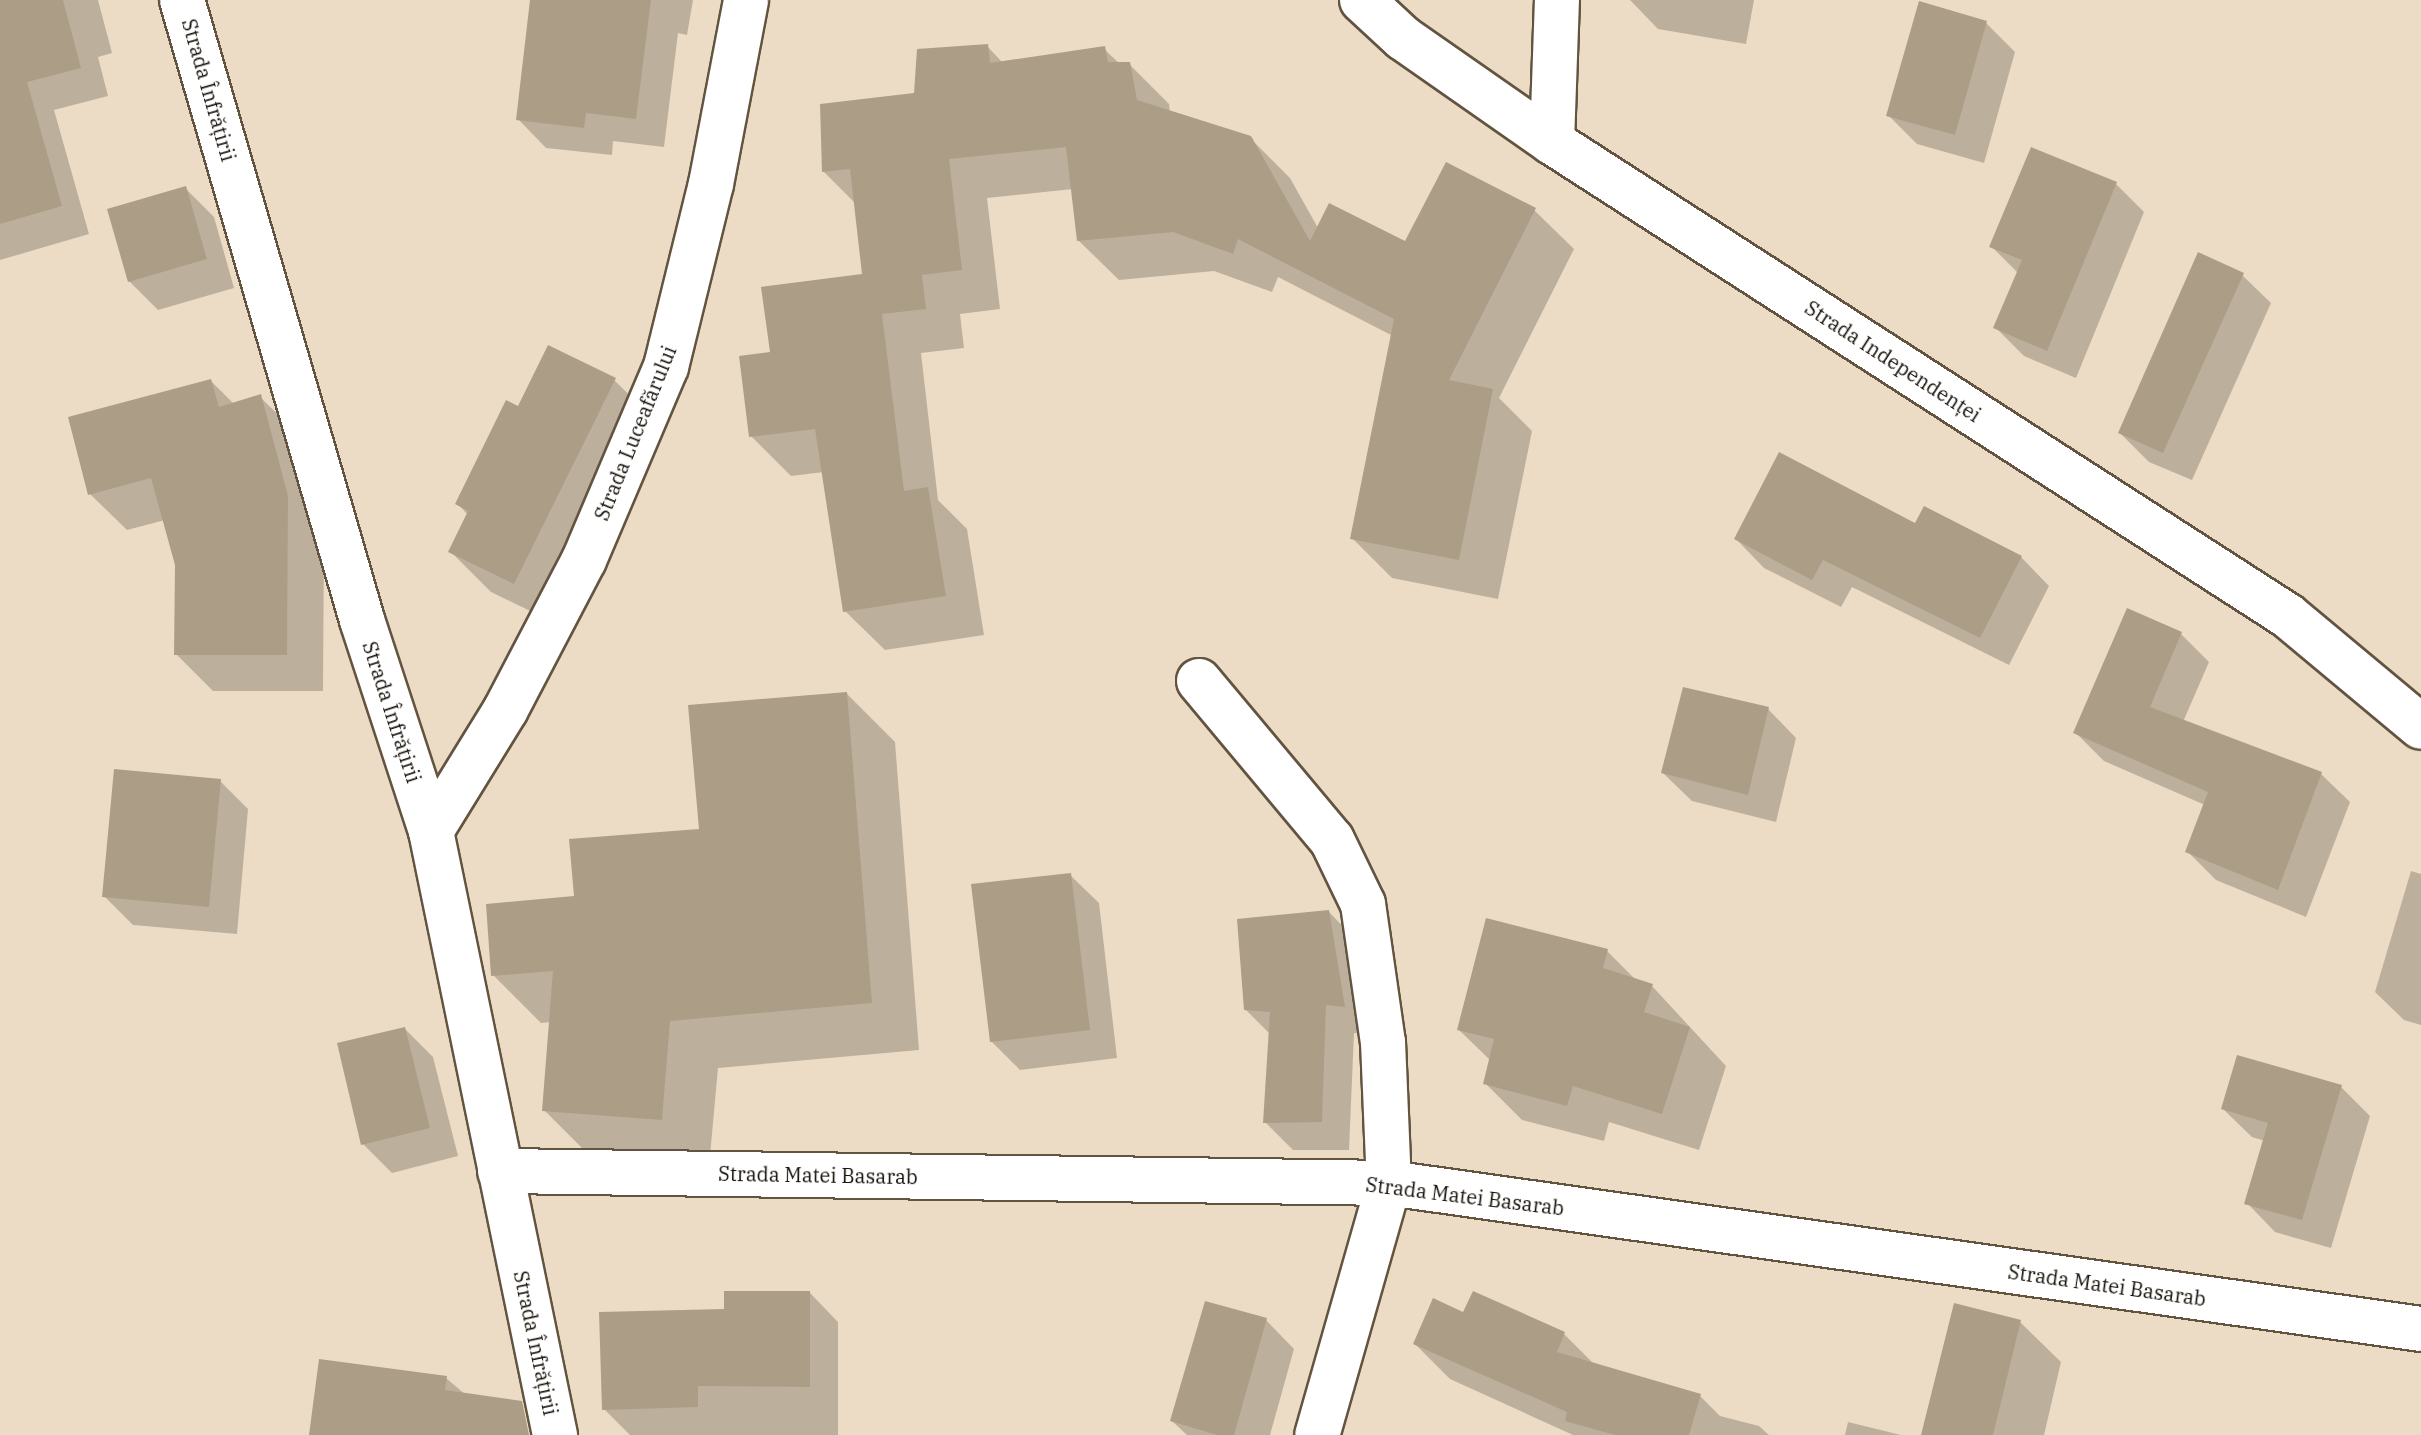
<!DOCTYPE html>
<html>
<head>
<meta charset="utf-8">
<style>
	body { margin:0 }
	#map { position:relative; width:2421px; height:1435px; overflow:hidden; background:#ecdcc5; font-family:"IBM Plex Serif",serif }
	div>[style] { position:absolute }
	.shadow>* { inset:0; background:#0003 }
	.building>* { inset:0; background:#ac9d87 }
	.roads { filter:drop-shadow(2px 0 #625440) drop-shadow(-2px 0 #625440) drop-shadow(0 2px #625440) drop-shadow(0 -2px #625440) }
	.minor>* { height:44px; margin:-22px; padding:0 22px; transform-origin:22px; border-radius:22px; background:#fff }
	span { translate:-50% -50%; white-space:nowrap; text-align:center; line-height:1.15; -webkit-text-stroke:6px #fff; paint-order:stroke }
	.street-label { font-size:20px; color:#161109 }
</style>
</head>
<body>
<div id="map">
	<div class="shadow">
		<i style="clip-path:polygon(0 0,98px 0,112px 53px,98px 57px,108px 96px,54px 110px,89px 234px,0 260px)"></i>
		<i style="clip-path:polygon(532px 0,693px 0,687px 35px,678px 33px,664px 147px,613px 141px,612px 155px,546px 148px,518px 119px)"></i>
		<i style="clip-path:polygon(1630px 0,1754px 0,1746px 44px,1658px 29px)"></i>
		<i style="clip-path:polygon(1986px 23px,2015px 52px,1984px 163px,1917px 144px,1889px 116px)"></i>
		<i style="clip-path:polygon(987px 46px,1003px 63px,1104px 49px,1120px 64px,1129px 64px,1169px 104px,1170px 112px,1250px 138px,1290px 178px,1318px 228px,1406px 244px,1534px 210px,1574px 249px,1499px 398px,1532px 431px,1498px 599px,1392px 578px,1352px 538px,1393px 336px,1278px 277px,1272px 292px,1214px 271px,1119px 280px,1079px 241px,1073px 189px,987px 198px,1000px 309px,960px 314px,964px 348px,921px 353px,938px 500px,967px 529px,984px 635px,885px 650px,845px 611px,824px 472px,791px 476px,751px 436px,772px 354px,864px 276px,856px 204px,824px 172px,916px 95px)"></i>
		<i style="clip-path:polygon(2116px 184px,2144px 212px,2076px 378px,2024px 356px,1996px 328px,2018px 273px,1991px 246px)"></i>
		<i style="clip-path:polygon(185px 188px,214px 217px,234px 288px,158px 310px,129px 281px)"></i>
		<i style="clip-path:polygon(2242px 275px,2271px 303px,2192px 480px,2149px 462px,2120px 433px)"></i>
		<i style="clip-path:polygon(614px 380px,655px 420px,555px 623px,491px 592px,450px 551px,468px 515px,457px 503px,519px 409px)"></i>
		<i style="clip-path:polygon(211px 381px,234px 404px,260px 397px,297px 433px,324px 534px,323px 691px,213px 691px,176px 654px,177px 564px,165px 520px,127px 530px,90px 494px)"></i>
		<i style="clip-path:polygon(1916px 526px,2021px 557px,2049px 586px,2009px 665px,1852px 587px,1841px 607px,1764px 568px,1736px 539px)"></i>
		<i style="clip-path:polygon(2181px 634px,2209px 662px,2183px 722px,2321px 774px,2350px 802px,2306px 917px,2216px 880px,2187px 851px,2205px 805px,2104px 761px,2075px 732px)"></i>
		<i style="clip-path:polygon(847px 694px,895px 742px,919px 1050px,718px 1068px,709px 1167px,592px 1158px,544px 1110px,551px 1022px,541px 1023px,493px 975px,576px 898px,701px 830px)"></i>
		<i style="clip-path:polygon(1768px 709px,1796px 738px,1776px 822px,1692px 801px,1663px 773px)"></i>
		<i style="clip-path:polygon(220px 781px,248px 809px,237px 934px,133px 925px,104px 896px)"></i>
		<i style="clip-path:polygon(2411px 871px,2421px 874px,2421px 1025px,2404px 1020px,2375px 992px)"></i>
		<i style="clip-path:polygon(1070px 875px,1099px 903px,1117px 1058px,1020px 1070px,992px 1042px)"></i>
		<i style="clip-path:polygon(1329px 912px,1357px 941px,1373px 1034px,1354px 1033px,1349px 1150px,1293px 1150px,1265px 1122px,1270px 1034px,1246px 1010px)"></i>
		<i style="clip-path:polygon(1607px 951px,1637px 981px,1652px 986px,1726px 1066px,1699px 1150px,1609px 1122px,1604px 1141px,1522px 1120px,1485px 1083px,1491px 1061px,1459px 1030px)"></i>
		<i style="clip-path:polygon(405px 1029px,433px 1057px,458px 1156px,392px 1173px,363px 1144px)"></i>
		<i style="clip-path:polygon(2341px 1087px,2370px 1116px,2331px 1248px,2275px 1232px,2247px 1203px,2265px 1141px,2252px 1137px,2223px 1109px)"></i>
		<i style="clip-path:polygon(810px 1293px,838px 1322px,838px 1435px,630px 1435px,604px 1409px,726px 1311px)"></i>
		<i style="clip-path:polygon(1464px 1315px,1564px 1334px,1595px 1365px,1700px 1396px,1720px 1416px,1759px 1426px,1769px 1435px,1573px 1435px,1450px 1379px,1415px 1344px)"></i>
		<i style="clip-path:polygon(1266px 1320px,1294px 1349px,1270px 1435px,1187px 1435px,1172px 1421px)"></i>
		<i style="clip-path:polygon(2020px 1322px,2061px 1362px,2044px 1435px,1924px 1435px)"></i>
		<i style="clip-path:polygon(446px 1378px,513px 1435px,311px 1435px)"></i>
		<i style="clip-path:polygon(1848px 1422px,1901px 1435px,1845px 1435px)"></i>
	</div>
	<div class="building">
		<i style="clip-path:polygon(0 0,63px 0,81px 68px,27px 82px,62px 206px,0 224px)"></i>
		<i style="clip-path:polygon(530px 0,651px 0,636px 119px,586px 113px,584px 128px,516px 120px)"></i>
		<i style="clip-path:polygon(1919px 1px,1987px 21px,1955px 135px,1886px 116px)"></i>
		<i style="clip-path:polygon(988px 44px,990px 63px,1105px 46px,1108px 62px,1130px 62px,1137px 100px,1251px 136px,1310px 241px,1329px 203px,1405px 241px,1446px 162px,1536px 208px,1449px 380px,1493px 389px,1459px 560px,1350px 539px,1394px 319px,1238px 239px,1233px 254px,1173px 232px,1077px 241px,1066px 147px,949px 159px,962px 270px,922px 275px,926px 309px,882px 314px,904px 491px,928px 487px,946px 596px,843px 612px,815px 429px,749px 437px,739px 356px,770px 352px,761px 287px,862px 274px,850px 169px,822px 172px,820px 104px,914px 93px,917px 49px)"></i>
		<i style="clip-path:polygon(2031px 147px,2117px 182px,2047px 351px,1993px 328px,2022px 260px,1989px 247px)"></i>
		<i style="clip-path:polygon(186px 186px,207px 259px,128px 282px,107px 209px)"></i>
		<i style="clip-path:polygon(2198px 252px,2244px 273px,2163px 453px,2118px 433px)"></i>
		<i style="clip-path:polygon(548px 345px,616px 378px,514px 584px,448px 552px,468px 511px,455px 504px,506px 400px,518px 406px)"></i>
		<i style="clip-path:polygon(211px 379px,219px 407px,261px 394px,288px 496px,287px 655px,174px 655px,175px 565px,151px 478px,88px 495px,68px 417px)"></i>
		<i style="clip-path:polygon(1779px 452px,1915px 523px,1924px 506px,2022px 556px,1980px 638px,1823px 560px,1812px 580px,1734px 539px)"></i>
		<i style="clip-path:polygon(2127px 608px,2182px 632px,2150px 707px,2322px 772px,2278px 890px,2185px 852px,2208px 792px,2073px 733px)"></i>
		<i style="clip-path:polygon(1683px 687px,1769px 707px,1748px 795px,1661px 773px)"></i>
		<i style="clip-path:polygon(847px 692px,872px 1003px,670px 1021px,662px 1120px,542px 1111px,553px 971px,491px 976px,486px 904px,574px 896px,569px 839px,699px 829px,688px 705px)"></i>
		<i style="clip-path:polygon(114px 769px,221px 779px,209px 907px,102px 897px)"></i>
		<i style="clip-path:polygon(1071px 873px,1090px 1030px,990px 1042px,971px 884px)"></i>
		<i style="clip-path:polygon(1329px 910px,1345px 1007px,1326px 1005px,1322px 1122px,1263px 1123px,1270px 1012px,1244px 1010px,1237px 919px)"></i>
		<i style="clip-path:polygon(1486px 918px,1608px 949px,1603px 968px,1653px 984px,1644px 1012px,1690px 1027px,1662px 1114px,1573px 1086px,1567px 1106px,1483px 1084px,1494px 1039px,1457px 1030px)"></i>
		<i style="clip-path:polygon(405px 1027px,430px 1128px,361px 1145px,337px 1043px)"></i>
		<i style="clip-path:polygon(2237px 1055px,2342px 1085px,2302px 1220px,2244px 1204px,2268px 1123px,2221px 1109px)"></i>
		<i style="clip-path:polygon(724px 1291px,810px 1291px,810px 1387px,698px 1386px,698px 1407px,602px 1410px,599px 1312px,724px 1309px)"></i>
		<i style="clip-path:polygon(1473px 1291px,1565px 1332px,1557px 1352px,1701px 1394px,1689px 1435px,1615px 1435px,1565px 1421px,1567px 1412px,1413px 1344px,1433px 1298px,1463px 1312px)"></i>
		<i style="clip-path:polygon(1205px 1301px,1267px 1318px,1234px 1435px,1217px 1435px,1170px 1421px)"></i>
		<i style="clip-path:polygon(1954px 1303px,2021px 1320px,1993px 1435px,1921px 1435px)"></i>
		<i style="clip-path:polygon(319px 1359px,447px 1376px,445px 1390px,522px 1401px,529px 1435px,309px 1435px)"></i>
	</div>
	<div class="roads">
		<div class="minor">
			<i style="left:182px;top:0;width:646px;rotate:73.81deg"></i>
			<i style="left:362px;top:620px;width:222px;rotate:71.9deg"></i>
			<i style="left:431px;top:831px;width:617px;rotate:78.4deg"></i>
			<i style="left:1362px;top:0;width:56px;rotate:42.8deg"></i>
			<i style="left:1403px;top:38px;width:182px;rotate:34.9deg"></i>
			<i style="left:1552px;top:142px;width:875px;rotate:32.78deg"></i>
			<i style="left:2288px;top:616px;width:173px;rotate:39.8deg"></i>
			<i style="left:1552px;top:142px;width:142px;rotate:-88deg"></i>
			<i style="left:1199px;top:681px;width:207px;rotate:50.1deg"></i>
			<i style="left:1332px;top:840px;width:71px;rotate:64.2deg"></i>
			<i style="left:1363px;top:904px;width:139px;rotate:81.8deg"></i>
			<i style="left:1383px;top:1042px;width:141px;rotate:87.6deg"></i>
			<i style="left:1389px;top:1183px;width:262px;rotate:105.9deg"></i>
			<i style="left:431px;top:831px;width:143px;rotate:-58.4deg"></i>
			<i style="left:506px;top:709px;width:168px;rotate:-62.4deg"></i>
			<i style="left:584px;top:560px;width:210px;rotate:-67deg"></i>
			<i style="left:666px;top:367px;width:188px;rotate:-76.2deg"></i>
			<i style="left:711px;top:184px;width:187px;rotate:-79.2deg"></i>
			<i style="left:500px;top:1171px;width:889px;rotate:0.77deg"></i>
			<i style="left:1389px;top:1183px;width:1042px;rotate:8.05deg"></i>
		</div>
	</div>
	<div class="street-label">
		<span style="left:209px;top:90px;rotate:74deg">Strada Înfrățirii</span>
		<span style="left:1893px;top:361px;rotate:33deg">Strada Independenței</span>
		<span style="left:635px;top:433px;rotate:-68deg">Strada Luceafărului</span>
		<span style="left:392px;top:712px;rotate:72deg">Strada Înfrățirii</span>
		<span style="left:818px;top:1175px;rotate:1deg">Strada Matei Basarab</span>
		<span style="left:1465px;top:1196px;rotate:7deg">Strada Matei Basarab</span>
		<span style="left:2107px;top:1285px;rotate:8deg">Strada Matei Basarab</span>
		<span style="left:536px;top:1343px;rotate:78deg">Strada Înfrățirii</span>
	</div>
</div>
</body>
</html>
